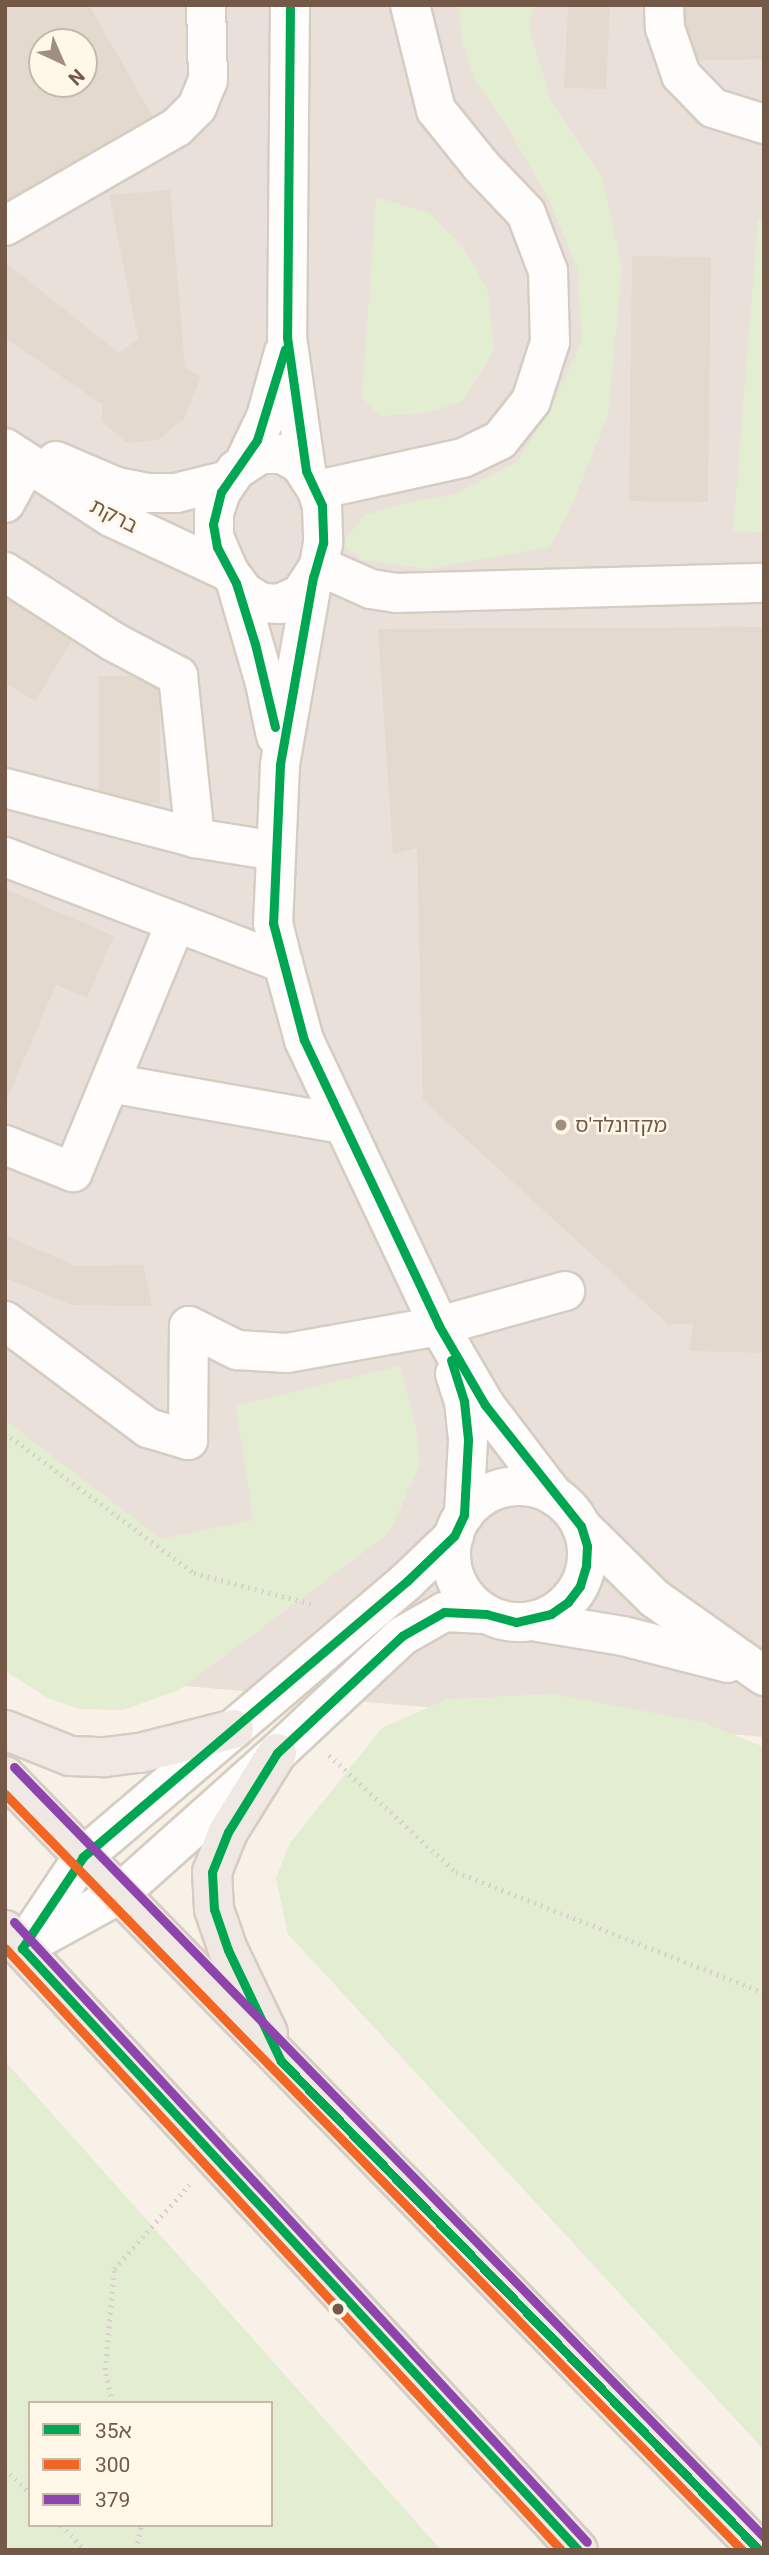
<!DOCTYPE html>
<html>
<head>
<meta charset="utf-8">
<style>
	body { margin:0 }
	#map { position:relative; width:769px; height:2555px; overflow:hidden; background:#f7f1e7; font-family:Roboto,"Noto Sans Hebrew",sans-serif }
	div>[style] { position:absolute }
	.industrial>* { inset:0; background:#e9e1d9 }
	.green>* { inset:0; background:#e2edd2 }
	.building>* { inset:0; background:#e3d9cf }
	.path>* { height:4.5px; margin-top:-2.25px; transform-origin:0; background:repeating-linear-gradient(90deg,#d9d1cb 0 2px,transparent 0 7px) }
	.roads { filter:drop-shadow(2px 0 #d6ccc2) drop-shadow(-2px 0 #d6ccc2) drop-shadow(0 2px #d6ccc2) drop-shadow(0 -2px #d6ccc2) }
	.minor>* { height:38px; margin:-19px; padding:0 19px; transform-origin:19px; border-radius:19px; background:#fefdfb }
	.minor>.ring { margin:-19px; padding:0; box-sizing:content-box; background:none; border:38px solid #fefdfb; border-radius:50% }
	.highway>* { height:38px; margin:-19px; padding:0 19px; transform-origin:19px; border-radius:19px; background:#f0e8e3 }
	.bus-1>* { height:9px; margin:-4.5px; padding:0 4.5px; transform-origin:4.5px; border-radius:4.5px; background:#00a651 }
	.bus-2>* { height:9px; margin:-4.5px; padding:0 4.5px; transform-origin:4.5px; border-radius:4.5px; background:#f26522 }
	.bus-3>* { height:9px; margin:-4.5px; padding:0 4.5px; transform-origin:4.5px; border-radius:4.5px; background:#8e44ad }
	.dots>* { width:19px; height:19px; translate:-50% -50%; box-sizing:border-box; border:4px solid #fff7e8; border-radius:50% }
	span { translate:-50% -50%; white-space:nowrap; text-align:center; line-height:1.15; -webkit-text-stroke:5px #fff7e8; paint-order:stroke }
	.street-label { font-size:21px; color:#745948 }
	.poi-label { font-size:21px; color:#745948 }
	.left { translate:0 -50%; text-align:left }
	.frame { position:absolute; inset:0; border:7px solid #745948; pointer-events:none }
	.legend { position:absolute; left:28px; top:2401px; width:245px; height:126px; box-sizing:border-box; background:#fff7e8; border:2px solid #c7b8a8; margin:0; padding:9px 12px; list-style:none; font-size:21px; color:#745948 }
	.legend li { display:flex; align-items:center; gap:14px; height:35px }
	.legend b { width:35px; border:2px solid #c7b8a8 }
	.north { position:absolute; left:28px; top:28px; width:70px; height:70px; box-sizing:border-box; background:#fff7e8; border:2px solid #c7b8a8; border-radius:50%; rotate:136deg; font-size:19px; font-weight:700; line-height:28px; text-align:center; color:#745948 }
	.north::after { content:''; display:block; margin:auto; width:24px; height:32px; background:#a28e80; clip-path:polygon(50% 0,100% 100%,50% 72%,0 100%) }
</style>
</head>
<body>
<div id="map">
	<div class="industrial">
		<i style="clip-path:polygon(evenodd,5px 5px,764px 5px,764px 1737px,5px 1670px,5px 5px,42px 42px,84px 42px,84px 84px,42px 84px,42px 42px)"></i>
	</div>
	<div class="green">
		<i style="clip-path:polygon(459px 5px,534px 5px,528px 26px,552px 103px,602px 177px,622px 267px,608px 415px,572px 505px,550px 547px,427px 569px,362px 560px,342px 543px,365px 515px,405px 503px,452px 495px,517px 462px,552px 406px,582px 340px,577px 269px,550px 202px,507px 126px,473px 78px,461px 36px)"></i>
		<i style="clip-path:polygon(376px 197px,429px 213px,465px 250px,488px 291px,494px 350px,463px 401px,428px 413px,380px 416px,362px 397px)"></i>
		<i style="clip-path:polygon(764px 217px,764px 532px,733px 531px,758px 220px)"></i>
		<i style="clip-path:polygon(400px 1366px,416px 1426px,420px 1465px,389px 1533px,179px 1690px,123px 1710px,80px 1709px,48px 1698px,5px 1671px,5px 1420px,161px 1539px,253px 1520px,236px 1406px)"></i>
		<i style="clip-path:polygon(552px 1694px,702px 1722px,764px 1747px,764px 2450px,288px 1934px,276px 1878px,290px 1843px,382px 1728px,447px 1699px)"></i>
		<i style="clip-path:polygon(evenodd,5px 2061px,441px 2550px,5px 2550px,5px 2061px,30px 2403px,271px 2403px,271px 2525px,30px 2525px,30px 2403px)"></i>
	</div>
	<div class="building">
		<i style="clip-path:polygon(evenodd,5px 5px,89px 5px,153px 117px,5px 202px,5px 5px,42px 42px,84px 42px,84px 84px,42px 84px,42px 42px)"></i>
		<i style="clip-path:polygon(568px 5px,610px 5px,606px 89px,564px 88px)"></i>
		<i style="clip-path:polygon(680px 5px,764px 5px,764px 59px,681px 61px)"></i>
		<i style="clip-path:polygon(170px 190px,185px 367px,201px 377px,184px 419px,158px 440px,127px 443px,101px 421px,103px 405px,5px 338px,5px 262px,119px 353px,138px 339px,109px 195px)"></i>
		<i style="clip-path:polygon(632px 256px,711px 257px,708px 502px,629px 501px)"></i>
		<i style="clip-path:polygon(5px 598px,73px 639px,35px 701px,5px 683px)"></i>
		<i style="clip-path:polygon(764px 627px,764px 1353px,690px 1351px,693px 1323px,669px 1325px,423px 1100px,417px 848px,393px 854px,378px 629px)"></i>
		<i style="clip-path:polygon(99px 676px,160px 676px,160px 803px,99px 803px)"></i>
		<i style="clip-path:polygon(5px 889px,114px 936px,87px 998px,56px 985px,5px 1104px)"></i>
		<i style="clip-path:polygon(5px 1235px,76px 1266px,143px 1265px,152px 1306px,71px 1305px,5px 1278px)"></i>
	</div>
	<div class="path">
		<i style="left:5px;top:1433px;width:235px;rotate:36.5deg"></i>
		<i style="left:194px;top:1573px;width:126px;rotate:14.7deg"></i>
		<i style="left:329px;top:1755px;width:173px;rotate:42.7deg"></i>
		<i style="left:456px;top:1872px;width:331px;rotate:21.4deg"></i>
		<i style="left:112px;top:2403px;width:34px;rotate:-102deg"></i>
		<i style="left:105px;top:2370px;width:101px;rotate:-84.9deg"></i>
		<i style="left:114px;top:2269px;width:113px;rotate:-48.2deg"></i>
		<i style="left:5px;top:2469px;width:35px;rotate:44deg"></i>
		<i style="left:61px;top:2525px;width:35px;rotate:46deg"></i>
		<i style="left:136px;top:2550px;width:25px;rotate:-79deg"></i>
	</div>
	<div class="roads">
		<div class="minor">
			<i style="left:290px;top:5px;width:332px;rotate:90.5deg"></i>
			<i style="left:287px;top:337px;width:135px;rotate:81.9deg"></i>
			<i style="left:664px;top:5px;width:23px;rotate:88deg"></i>
			<i style="left:665px;top:28px;width:50px;rotate:71.2deg"></i>
			<i style="left:681px;top:75px;width:46px;rotate:45.9deg"></i>
			<i style="left:713px;top:108px;width:53px;rotate:17.4deg"></i>
			<i style="left:5px;top:226px;width:198px;rotate:-29.9deg"></i>
			<i style="left:177px;top:127px;width:28px;rotate:-45deg"></i>
			<i style="left:197px;top:107px;width:29px;rotate:-68deg"></i>
			<i style="left:208px;top:80px;width:75px;rotate:-91.5deg"></i>
			<i style="left:5px;top:448px;width:126px;rotate:33.1deg"></i>
			<i style="left:111px;top:517px;width:130px;rotate:25deg"></i>
			<i style="left:261px;top:454px;width:21px"></i>
			<i style="left:282px;top:454px;width:21px;rotate:29deg"></i>
			<i style="left:300px;top:464px;width:31px;rotate:57deg"></i>
			<i style="left:317px;top:490px;width:17px;rotate:73deg"></i>
			<i style="left:322px;top:506px;width:37px;rotate:88deg"></i>
			<i style="left:323px;top:543px;width:23px;rotate:100deg"></i>
			<i style="left:319px;top:566px;width:33px;rotate:123deg"></i>
			<i style="left:301px;top:594px;width:23px;rotate:155deg"></i>
			<i style="left:280px;top:604px;width:18px;rotate:-177deg"></i>
			<i style="left:262px;top:603px;width:21px;rotate:-149deg"></i>
			<i style="left:244px;top:592px;width:25px;rotate:-127deg"></i>
			<i style="left:229px;top:572px;width:39px;rotate:-113deg"></i>
			<i style="left:214px;top:536px;width:23px;rotate:-90deg"></i>
			<i style="left:214px;top:513px;width:22px;rotate:-72deg"></i>
			<i style="left:221px;top:492px;width:27px;rotate:-56deg"></i>
			<i style="left:236px;top:470px;width:30px;rotate:-33deg"></i>
			<i style="left:56px;top:461px;width:66px;rotate:23.1deg"></i>
			<i style="left:117px;top:487px;width:31px;rotate:11deg"></i>
			<i style="left:147px;top:493px;width:29px"></i>
			<i style="left:176px;top:493px;width:54px;rotate:-14deg"></i>
			<i style="left:243px;top:465px;width:53px;rotate:-64.4deg"></i>
			<i style="left:266px;top:417px;width:67px;rotate:-74.5deg"></i>
			<i style="left:317px;top:490px;width:149px;rotate:-12.4deg"></i>
			<i style="left:463px;top:458px;width:41px;rotate:-25.9deg"></i>
			<i style="left:500px;top:440px;width:50px;rotate:-51.5deg"></i>
			<i style="left:531px;top:401px;width:62px;rotate:-72.1deg"></i>
			<i style="left:550px;top:342px;width:71px;rotate:-91.6deg"></i>
			<i style="left:548px;top:271px;width:62px;rotate:-110.8deg"></i>
			<i style="left:526px;top:213px;width:64px;rotate:-133.7deg"></i>
			<i style="left:482px;top:167px;width:73px;rotate:-128.9deg"></i>
			<i style="left:436px;top:110px;width:108px;rotate:-103.9deg"></i>
			<i style="left:5px;top:503px;width:46px;rotate:-61.2deg"></i>
			<i style="left:319px;top:566px;width:57px;rotate:23.9deg"></i>
			<i style="left:371px;top:589px;width:26px;rotate:9deg"></i>
			<i style="left:397px;top:593px;width:367px;rotate:-1.6deg"></i>
			<i style="left:5px;top:572px;width:127px;rotate:32.8deg"></i>
			<i style="left:112px;top:641px;width:75px;rotate:27.9deg"></i>
			<i style="left:178px;top:676px;width:163px;rotate:84deg"></i>
			<i style="left:313px;top:577px;width:191px;rotate:100deg"></i>
			<i style="left:280px;top:765px;width:158px;rotate:92.5deg"></i>
			<i style="left:273px;top:923px;width:41px;rotate:76deg"></i>
			<i style="left:283px;top:963px;width:80px;rotate:74.7deg"></i>
			<i style="left:304px;top:1040px;width:316px;rotate:64.7deg"></i>
			<i style="left:439px;top:1326px;width:91px;rotate:59.8deg"></i>
			<i style="left:485px;top:1405px;width:114px;rotate:52.8deg"></i>
			<i style="left:236px;top:583px;width:104px;rotate:73.8deg"></i>
			<i style="left:265px;top:683px;width:54px;rotate:78.3deg"></i>
			<i style="left:5px;top:788px;width:196px;rotate:14.7deg"></i>
			<i style="left:195px;top:838px;width:82px;rotate:9.1deg"></i>
			<i style="left:5px;top:857px;width:298px;rotate:20.9deg"></i>
			<i style="left:110px;top:1083px;width:237px;rotate:10deg"></i>
			<i style="left:5px;top:1145px;width:73px;rotate:21.7deg"></i>
			<i style="left:73px;top:1172px;width:270px;rotate:-67.6deg"></i>
			<i style="left:5px;top:1321px;width:179px;rotate:36.8deg"></i>
			<i style="left:148px;top:1428px;width:42px;rotate:16.7deg"></i>
			<i style="left:188px;top:1440px;width:114px;rotate:-89.5deg"></i>
			<i style="left:189px;top:1326px;width:54px;rotate:26.6deg"></i>
			<i style="left:237px;top:1350px;width:50px;rotate:3.4deg"></i>
			<i style="left:287px;top:1353px;width:154px;rotate:-10.1deg"></i>
			<i style="left:439px;top:1326px;width:131px;rotate:-15.5deg"></i>
			<i style="left:455px;top:1374px;width:28px;rotate:72deg"></i>
			<i style="left:464px;top:1401px;width:39px;rotate:84deg"></i>
			<i style="left:468px;top:1440px;width:75px;rotate:93.1deg"></i>
			<i class="ring" style="left:451px;top:1486px;width:98px;height:98px"></i>
			<i style="left:581px;top:1526px;width:103px;rotate:44.6deg"></i>
			<i style="left:654px;top:1598px;width:135px;rotate:35.3deg"></i>
			<i style="left:532px;top:1621px;width:92px;rotate:9.4deg"></i>
			<i style="left:623px;top:1636px;width:108px;rotate:14.4deg"></i>
			<i style="left:27px;top:1945px;width:104px;rotate:-28.8deg"></i>
			<i style="left:118px;top:1895px;width:213px;rotate:-41.8deg"></i>
			<i style="left:277px;top:1753px;width:171px;rotate:-43.1deg"></i>
			<i style="left:402px;top:1636px;width:48px;rotate:-29.7deg"></i>
			<i style="left:444px;top:1612px;width:42px;rotate:2.7deg"></i>
			<i style="left:22px;top:1948px;width:110px;rotate:-56.2deg"></i>
			<i style="left:83px;top:1857px;width:426px;rotate:-40.4deg"></i>
			<i style="left:407px;top:1581px;width:65px;rotate:-43.8deg"></i>
		</div>
		<div class="highway">
			<i style="left:5px;top:1730px;width:70px;rotate:21.8deg"></i>
			<i style="left:70px;top:1756px;width:35px;rotate:2deg"></i>
			<i style="left:105px;top:1757px;width:35px;rotate:-7deg"></i>
			<i style="left:140px;top:1753px;width:97px;rotate:-14.3deg"></i>
			<i style="left:5px;top:1776px;width:1081px;rotate:45.75deg"></i>
			<i style="left:5px;top:1930px;width:844px;rotate:47.26deg"></i>
			<i style="left:268px;top:2033px;width:92px;rotate:-115.7deg"></i>
			<i style="left:228px;top:1950px;width:43px;rotate:-108.9deg"></i>
			<i style="left:214px;top:1909px;width:37px;rotate:-93deg"></i>
			<i style="left:212px;top:1872px;width:43px;rotate:-68.2deg"></i>
			<i style="left:228px;top:1832px;width:93px;rotate:-58.2deg"></i>
		</div>
	</div>
	<div class="bus-1">
		<i style="left:290px;top:5px;width:332px;rotate:90.5deg"></i>
		<i style="left:287px;top:337px;width:135px;rotate:81.9deg"></i>
		<i style="left:306px;top:471px;width:38px;rotate:65deg"></i>
		<i style="left:322px;top:506px;width:37px;rotate:88deg"></i>
		<i style="left:323px;top:543px;width:35px;rotate:106deg"></i>
		<i style="left:313px;top:577px;width:191px;rotate:100deg"></i>
		<i style="left:280px;top:765px;width:158px;rotate:92.5deg"></i>
		<i style="left:273px;top:923px;width:121px;rotate:75.2deg"></i>
		<i style="left:304px;top:1040px;width:316px;rotate:64.7deg"></i>
		<i style="left:439px;top:1326px;width:91px;rotate:59.8deg"></i>
		<i style="left:485px;top:1405px;width:154px;rotate:51.6deg"></i>
		<i style="left:581px;top:1526px;width:21px;rotate:73deg"></i>
		<i style="left:587px;top:1546px;width:20px;rotate:93deg"></i>
		<i style="left:586px;top:1566px;width:21px;rotate:107deg"></i>
		<i style="left:580px;top:1586px;width:20px;rotate:127deg"></i>
		<i style="left:568px;top:1602px;width:21px;rotate:145deg"></i>
		<i style="left:551px;top:1614px;width:36px;rotate:167deg"></i>
		<i style="left:516px;top:1622px;width:31px;rotate:-165deg"></i>
		<i style="left:486px;top:1614px;width:42px;rotate:-177.3deg"></i>
		<i style="left:444px;top:1612px;width:48px;rotate:150.3deg"></i>
		<i style="left:402px;top:1636px;width:171px;rotate:136.9deg"></i>
		<i style="left:277px;top:1753px;width:93px;rotate:121.8deg"></i>
		<i style="left:228px;top:1832px;width:43px;rotate:111.8deg"></i>
		<i style="left:212px;top:1872px;width:37px;rotate:87deg"></i>
		<i style="left:214px;top:1909px;width:43px;rotate:71.1deg"></i>
		<i style="left:228px;top:1950px;width:123px;rotate:64.5deg"></i>
		<i style="left:281px;top:2061px;width:684px;rotate:45.65deg"></i>
		<i style="left:275px;top:727px;width:85px;rotate:-103.5deg"></i>
		<i style="left:255px;top:644px;width:64px;rotate:-107.3deg"></i>
		<i style="left:236px;top:583px;width:41px;rotate:-117.8deg"></i>
		<i style="left:217px;top:547px;width:23px;rotate:-100deg"></i>
		<i style="left:213px;top:524px;width:33px;rotate:-76deg"></i>
		<i style="left:221px;top:492px;width:63px;rotate:-55.3deg"></i>
		<i style="left:257px;top:440px;width:95px;rotate:-72.9deg"></i>
		<i style="left:451px;top:1360px;width:43px;rotate:72.4deg"></i>
		<i style="left:464px;top:1401px;width:39px;rotate:84deg"></i>
		<i style="left:468px;top:1440px;width:75px;rotate:93.1deg"></i>
		<i style="left:464px;top:1515px;width:23px;rotate:115deg"></i>
		<i style="left:454px;top:1536px;width:65px;rotate:136.2deg"></i>
		<i style="left:407px;top:1581px;width:426px;rotate:139.6deg"></i>
		<i style="left:83px;top:1857px;width:110px;rotate:123.8deg"></i>
		<i style="left:22px;top:1948px;width:819px;rotate:47.27deg"></i>
	</div>
	<div class="bus-2">
		<i style="left:5px;top:1794px;width:1056px;rotate:45.73deg"></i>
		<i style="left:5px;top:1948px;width:819px;rotate:47.27deg"></i>
	</div>
	<div class="bus-3">
		<i style="left:14px;top:1767px;width:1075px;rotate:45.75deg"></i>
		<i style="left:14px;top:1922px;width:844px;rotate:47.26deg"></i>
	</div>
	<div class="dots">
		<i style="left:561px;top:1125px;background:#a28e80"></i>
		<i style="left:338px;top:2309px;background:#745948"></i>
	</div>
	<div class="street-label">
		<span style="left:114px;top:516px;rotate:27deg">ברקת</span>
	</div>
	<div class="poi-label">
		<span class="left" style="left:575px;top:1125px">מקדונלד'ס</span>
	</div>
	<div class="frame"></div>
	<ul class="legend">
	<li><b style="height:9px;background:#00a651"></b>35א</li>
	<li><b style="height:9px;background:#f26522"></b>300</li>
	<li><b style="height:9px;background:#8e44ad"></b>379</li>
	</ul>
	<div class="north">N</div>
</div>
</body>
</html>
